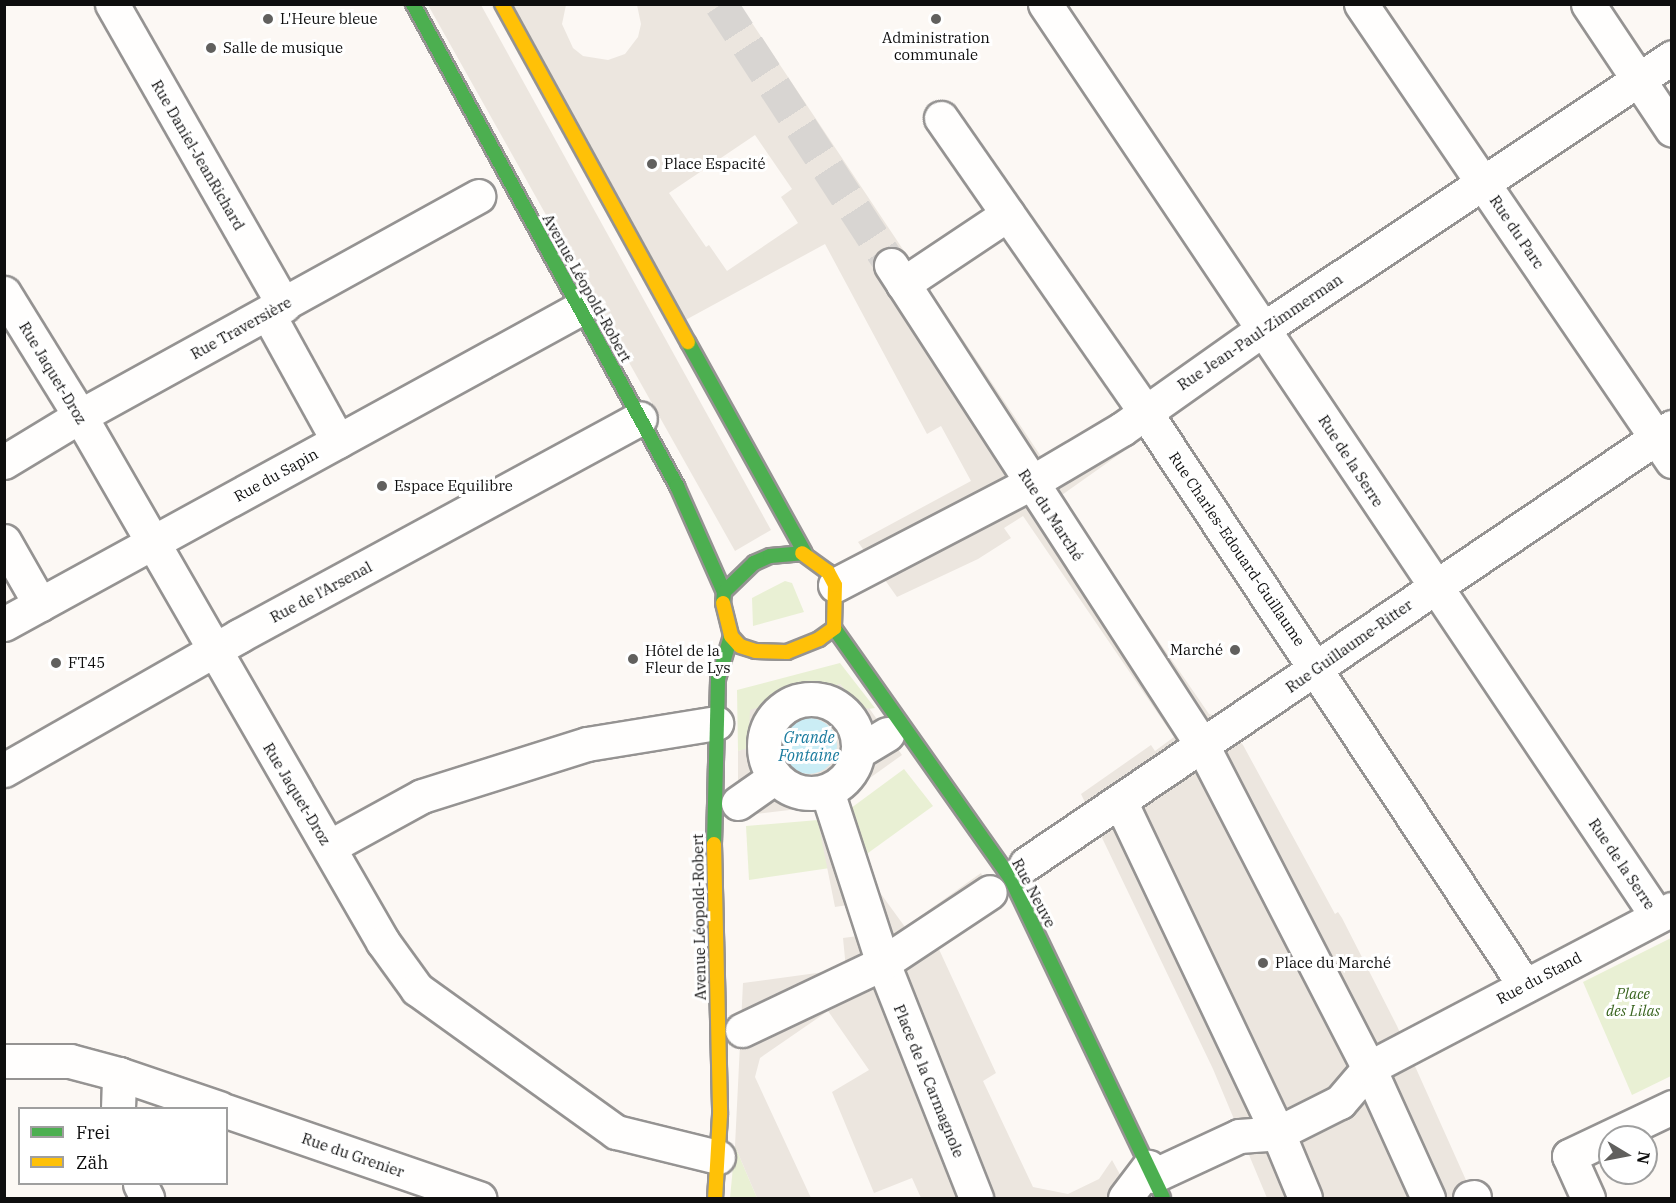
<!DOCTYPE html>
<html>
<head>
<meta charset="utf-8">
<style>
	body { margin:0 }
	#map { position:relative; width:1676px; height:1203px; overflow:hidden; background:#fcf8f4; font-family:"IBM Plex Serif",serif }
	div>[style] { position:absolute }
	.green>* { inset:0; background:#e9f0d4 }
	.plaza>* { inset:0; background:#ece6df }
	.water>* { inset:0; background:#cbedf5 }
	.round { border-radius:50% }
	.street-tunnel>* { height:33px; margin-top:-16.5px; transform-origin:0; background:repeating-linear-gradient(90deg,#d8d5d2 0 33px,transparent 0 49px) }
	.roads { filter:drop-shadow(2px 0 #959392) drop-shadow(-2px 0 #959392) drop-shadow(0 2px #959392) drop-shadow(0 -2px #959392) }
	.street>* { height:33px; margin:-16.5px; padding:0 16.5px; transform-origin:16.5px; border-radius:16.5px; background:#fffefd }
	.street>.ring { margin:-16.5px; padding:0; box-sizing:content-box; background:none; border:33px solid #fffefd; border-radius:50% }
	.fast>* { height:14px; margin:-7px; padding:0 7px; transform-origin:7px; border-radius:7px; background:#4caf50 }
	.slow>* { height:14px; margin:-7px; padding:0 7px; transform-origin:7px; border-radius:7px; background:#ffc107 }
	.dots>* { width:16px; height:16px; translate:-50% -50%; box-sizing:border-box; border:3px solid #fff; border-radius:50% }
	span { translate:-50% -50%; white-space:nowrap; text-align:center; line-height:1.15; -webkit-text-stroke:6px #fff; paint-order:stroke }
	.poi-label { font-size:15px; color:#0e0e0e }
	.left { translate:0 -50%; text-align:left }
	.right { translate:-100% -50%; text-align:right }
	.street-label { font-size:15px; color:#0e0e0e }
	.park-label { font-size:15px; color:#3a6520; font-style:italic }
	.water-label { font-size:16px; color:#1a7b9e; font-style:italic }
	.frame { position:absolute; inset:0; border:6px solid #0e0e0e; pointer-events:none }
	.legend { position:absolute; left:18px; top:1107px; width:210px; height:78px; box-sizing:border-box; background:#fff; border:2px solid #9f9f9f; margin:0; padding:8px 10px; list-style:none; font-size:18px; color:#0e0e0e }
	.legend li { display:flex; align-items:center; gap:12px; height:30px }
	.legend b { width:30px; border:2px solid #9f9f9f }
	.north { position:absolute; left:1598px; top:1125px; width:60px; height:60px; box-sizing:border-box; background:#fff; border:2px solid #9f9f9f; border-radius:50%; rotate:100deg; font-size:16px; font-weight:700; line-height:24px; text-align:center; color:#0e0e0e }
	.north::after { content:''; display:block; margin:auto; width:21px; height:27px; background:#61605e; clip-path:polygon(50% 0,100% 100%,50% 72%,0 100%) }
</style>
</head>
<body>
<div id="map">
	<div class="green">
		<i style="clip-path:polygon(785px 581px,792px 583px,804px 612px,753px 626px,752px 598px)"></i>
		<i style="clip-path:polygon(840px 663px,875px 708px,862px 710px,840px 684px,748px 749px,738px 751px,737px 690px)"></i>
		<i style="clip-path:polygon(904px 769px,933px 806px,857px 861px,843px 814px)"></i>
		<i style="clip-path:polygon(818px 820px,830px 868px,749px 880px,746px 826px)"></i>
		<i style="clip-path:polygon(1671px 938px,1671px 1076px,1632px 1095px,1583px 982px)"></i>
		<i style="clip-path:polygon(735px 1146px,757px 1198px,730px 1198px)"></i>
	</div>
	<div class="plaza">
		<i style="clip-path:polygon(428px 5px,481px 5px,771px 530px,735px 551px)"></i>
		<i style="clip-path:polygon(evenodd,502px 5px,566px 5px,562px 24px,573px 48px,583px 56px,608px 60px,625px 54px,638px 37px,641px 24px,637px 5px,740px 5px,1042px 458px,1104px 418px,1124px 451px,1059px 497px,1209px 714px,1219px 717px,1243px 745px,1335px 914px,1338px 912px,1342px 918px,1397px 1026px,1474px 1198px,1267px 1198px,1213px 1069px,1081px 794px,1151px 745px,1155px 751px,1174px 737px,1023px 516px,1004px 528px,1011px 538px,978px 559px,897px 597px,858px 542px,971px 481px,941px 426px,927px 434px,825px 244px,680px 323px,502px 5px,755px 135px,792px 189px,781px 197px,798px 223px,727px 271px,709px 245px,706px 247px,669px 193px,755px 135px)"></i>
		<i style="clip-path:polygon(840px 684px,862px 710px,869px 708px,902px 755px,839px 800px,857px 861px,905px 927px,981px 873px,996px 908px,937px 945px,996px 1073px,983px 1081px,1033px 1187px,1068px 1194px,1099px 1179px,1112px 1160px,1133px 1198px,921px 1198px,912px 1178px,874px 1193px,832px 1092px,869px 1070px,828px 1011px,760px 1058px,755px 1077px,811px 1198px,757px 1198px,735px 1146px,743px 983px,846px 969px,843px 938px,858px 936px,854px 904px,835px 907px,815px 807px,738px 816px,738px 751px,748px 748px,750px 710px)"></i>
	</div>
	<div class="water">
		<i class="round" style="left:781px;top:718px;width:56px;height:56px"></i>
	</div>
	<div class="street-tunnel">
		<i style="left:721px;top:4px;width:311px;rotate:56.9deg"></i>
	</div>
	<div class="roads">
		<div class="street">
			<i style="left:112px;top:4px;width:347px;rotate:60.3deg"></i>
			<i style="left:1045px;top:4px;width:1098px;rotate:56.14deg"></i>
			<i style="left:1361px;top:4px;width:553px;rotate:55.76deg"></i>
			<i style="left:1588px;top:4px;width:151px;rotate:56.3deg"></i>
			<i style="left:941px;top:118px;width:358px;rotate:55.2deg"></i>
			<i style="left:1145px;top:412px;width:688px;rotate:56.49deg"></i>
			<i style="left:891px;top:265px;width:572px;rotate:57.06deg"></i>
			<i style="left:1202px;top:745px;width:364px;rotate:62.7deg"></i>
			<i style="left:1369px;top:1068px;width:143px;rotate:65.6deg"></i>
			<i style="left:903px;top:284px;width:126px;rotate:-33.7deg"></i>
			<i style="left:4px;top:293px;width:145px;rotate:58.3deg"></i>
			<i style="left:80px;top:416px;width:607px;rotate:60.06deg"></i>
			<i style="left:383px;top:942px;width:58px;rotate:54.1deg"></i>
			<i style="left:417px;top:989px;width:245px;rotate:35.7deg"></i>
			<i style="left:616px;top:1132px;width:105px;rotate:13.8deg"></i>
			<i style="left:268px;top:314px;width:145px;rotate:61.1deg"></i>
			<i style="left:4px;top:462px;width:89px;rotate:-31.2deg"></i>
			<i style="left:80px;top:416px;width:455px;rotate:-28.9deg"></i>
			<i style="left:4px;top:541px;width:73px;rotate:60.3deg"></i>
			<i style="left:835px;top:585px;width:219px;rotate:-27.5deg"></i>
			<i style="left:1029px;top:484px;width:108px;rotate:-30.6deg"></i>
			<i style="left:1122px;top:429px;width:173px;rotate:-35.3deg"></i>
			<i style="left:1263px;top:329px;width:491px;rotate:-33.6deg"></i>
			<i style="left:4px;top:624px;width:656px;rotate:-28.72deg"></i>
			<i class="ring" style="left:764px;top:699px;width:61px;height:61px"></i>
			<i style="left:859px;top:751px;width:33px;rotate:-31deg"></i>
			<i style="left:4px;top:770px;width:271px;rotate:-29.7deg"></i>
			<i style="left:239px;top:636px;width:456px;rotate:-28.5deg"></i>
			<i style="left:827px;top:791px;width:181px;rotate:72deg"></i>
			<i style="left:883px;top:963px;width:253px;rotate:68.4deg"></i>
			<i style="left:1120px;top:801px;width:368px;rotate:64.6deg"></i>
			<i style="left:1278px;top:1133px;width:70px;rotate:67.4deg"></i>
			<i style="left:738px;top:803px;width:45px;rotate:-35.1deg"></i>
			<i style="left:329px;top:847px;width:106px;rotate:-28.7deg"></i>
			<i style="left:422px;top:796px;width:173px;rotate:-17.5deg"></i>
			<i style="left:587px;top:744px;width:131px;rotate:-9.2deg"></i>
			<i style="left:1026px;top:864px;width:780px;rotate:-34.08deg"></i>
			<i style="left:742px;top:1030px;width:156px;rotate:-25.4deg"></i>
			<i style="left:883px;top:963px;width:128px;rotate:-33.6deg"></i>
			<i style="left:4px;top:1061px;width:66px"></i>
			<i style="left:70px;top:1061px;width:51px;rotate:14.9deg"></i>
			<i style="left:119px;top:1074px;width:106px;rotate:18.8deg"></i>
			<i style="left:118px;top:1108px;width:34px;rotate:-88deg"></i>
			<i style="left:226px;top:1111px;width:268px;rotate:19deg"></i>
			<i style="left:1153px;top:1176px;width:95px;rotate:-24.9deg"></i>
			<i style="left:1239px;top:1136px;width:39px;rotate:-4deg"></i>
			<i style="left:1278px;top:1133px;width:69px;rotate:-26.6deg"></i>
			<i style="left:1340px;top:1102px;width:45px;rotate:-49.5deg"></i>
			<i style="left:1369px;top:1068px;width:342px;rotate:-27.7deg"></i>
			<i style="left:140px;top:1184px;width:16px;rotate:63deg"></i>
			<i style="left:1125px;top:1198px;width:39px;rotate:-53deg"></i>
			<i style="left:1470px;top:1198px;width:4px;rotate:-14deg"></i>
			<i style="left:1588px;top:1198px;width:46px;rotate:-114.3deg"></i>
			<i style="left:1569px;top:1156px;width:114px;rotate:-25.4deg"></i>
		</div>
		<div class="fast">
			<i style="left:413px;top:4px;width:550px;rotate:61.29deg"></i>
			<i style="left:677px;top:486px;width:116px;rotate:66.1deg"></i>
			<i style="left:724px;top:592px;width:11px;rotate:95deg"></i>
			<i style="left:688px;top:342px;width:241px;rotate:61deg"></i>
			<i style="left:724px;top:592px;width:42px;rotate:-44deg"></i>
			<i style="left:754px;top:563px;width:17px;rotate:-24deg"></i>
			<i style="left:770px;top:556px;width:32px;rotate:-5deg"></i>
			<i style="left:834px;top:628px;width:307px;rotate:54.8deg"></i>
			<i style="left:1011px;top:879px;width:353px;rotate:64.5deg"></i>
			<i style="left:714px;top:844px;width:165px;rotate:-88.6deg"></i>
			<i style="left:718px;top:679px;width:45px;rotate:-73.2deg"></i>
		</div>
		<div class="slow">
			<i style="left:502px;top:4px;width:386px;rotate:61.2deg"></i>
			<i style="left:723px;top:603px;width:34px;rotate:76deg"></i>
			<i style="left:731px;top:636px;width:13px;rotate:48deg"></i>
			<i style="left:740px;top:646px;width:16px;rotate:18deg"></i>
			<i style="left:755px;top:651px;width:32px;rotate:2deg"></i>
			<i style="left:787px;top:652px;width:35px;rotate:-22deg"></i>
			<i style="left:819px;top:639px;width:19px;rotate:-36deg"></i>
			<i style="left:834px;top:628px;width:43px;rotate:-88.7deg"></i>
			<i style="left:835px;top:585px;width:15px;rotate:-118deg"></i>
			<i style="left:828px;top:572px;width:32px;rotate:-144deg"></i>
			<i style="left:714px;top:844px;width:271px;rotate:88.7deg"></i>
			<i style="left:720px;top:1115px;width:83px;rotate:93.4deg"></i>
		</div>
	</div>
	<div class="dots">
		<i style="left:268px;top:19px;background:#61605e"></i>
		<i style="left:936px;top:19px;background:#61605e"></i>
		<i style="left:211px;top:48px;background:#61605e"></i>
		<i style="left:652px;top:164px;background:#61605e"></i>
		<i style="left:382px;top:486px;background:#61605e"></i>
		<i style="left:1235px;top:650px;background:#61605e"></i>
		<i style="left:633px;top:659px;background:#61605e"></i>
		<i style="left:56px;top:663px;background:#61605e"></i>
		<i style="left:1263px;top:963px;background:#61605e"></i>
	</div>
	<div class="poi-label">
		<span class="left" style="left:280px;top:19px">L'Heure bleue</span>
		<span style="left:936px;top:46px">Administration<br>communale</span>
		<span class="left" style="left:223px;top:48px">Salle de musique</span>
		<span class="left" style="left:664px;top:164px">Place Espacité</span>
		<span class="left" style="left:394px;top:486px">Espace Equilibre</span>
		<span class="left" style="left:645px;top:659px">Hôtel de la<br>Fleur de Lys</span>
		<span class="right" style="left:1223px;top:650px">Marché</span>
		<span class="left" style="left:68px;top:663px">FT45</span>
		<span class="left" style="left:1275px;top:963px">Place du Marché</span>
	</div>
	<div class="street-label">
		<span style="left:198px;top:155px;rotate:60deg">Rue Daniel-JeanRichard</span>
		<span style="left:1517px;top:232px;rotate:56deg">Rue du Parc</span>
		<span style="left:587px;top:288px;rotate:61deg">Avenue Léopold-Robert</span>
		<span style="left:241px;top:328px;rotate:-29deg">Rue Traversière</span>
		<span style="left:1260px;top:332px;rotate:-34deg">Rue Jean-Paul-Zimmerman</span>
		<span style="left:53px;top:373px;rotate:59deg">Rue Jaquet-Droz</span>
		<span style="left:1351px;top:461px;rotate:57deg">Rue de la Serre</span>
		<span style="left:276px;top:475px;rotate:-29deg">Rue du Sapin</span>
		<span style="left:1051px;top:515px;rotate:57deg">Rue du Marché</span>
		<span style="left:1237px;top:549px;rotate:56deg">Rue Charles-Edouard-Guillaume</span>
		<span style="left:321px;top:592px;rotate:-28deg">Rue de l'Arsenal</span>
		<span style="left:1349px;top:646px;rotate:-35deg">Rue Guillaume-Ritter</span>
		<span style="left:297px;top:794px;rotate:59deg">Rue Jaquet-Droz</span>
		<span style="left:1622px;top:864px;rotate:56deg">Rue de la Serre</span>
		<span style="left:1034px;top:893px;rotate:62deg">Rue Neuve</span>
		<span style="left:699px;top:917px;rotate:-91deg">Avenue Léopold-Robert</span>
		<span style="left:1539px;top:978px;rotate:-28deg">Rue du Stand</span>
		<span style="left:929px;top:1081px;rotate:68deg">Place de la Carmagnole</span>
		<span style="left:353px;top:1155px;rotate:19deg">Rue du Grenier</span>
	</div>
	<div class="park-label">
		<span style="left:1633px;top:1002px">Place<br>des Lilas</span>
	</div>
	<div class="water-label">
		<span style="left:809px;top:746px">Grande<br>Fontaine</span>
	</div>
	<div class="frame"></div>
	<ul class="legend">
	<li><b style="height:8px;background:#4caf50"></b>Frei</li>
	<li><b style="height:8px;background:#ffc107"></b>Zäh</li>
	</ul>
	<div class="north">N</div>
</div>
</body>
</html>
